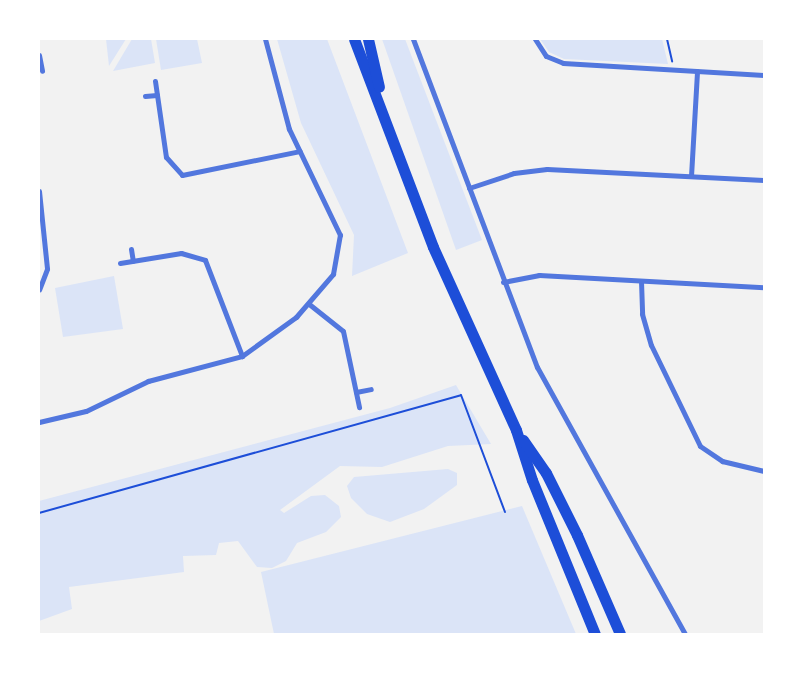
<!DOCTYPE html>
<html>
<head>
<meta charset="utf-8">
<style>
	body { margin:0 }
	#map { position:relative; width:803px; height:673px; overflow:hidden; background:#f2f2f2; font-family:Barlow,sans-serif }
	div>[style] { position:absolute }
	.green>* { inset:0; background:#dbe4f7 }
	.path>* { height:2px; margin:-1px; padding:0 1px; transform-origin:1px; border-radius:1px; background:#1d4ed8 }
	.minor>* { height:5px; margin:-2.5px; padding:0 2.5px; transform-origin:2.5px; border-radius:2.5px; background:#5277de }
	.trunk>* { height:11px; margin:-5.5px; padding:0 5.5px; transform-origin:5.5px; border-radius:5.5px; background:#1d4ed8 }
	span { translate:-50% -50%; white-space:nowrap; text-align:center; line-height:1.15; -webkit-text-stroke:4px #fff; paint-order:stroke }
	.frame { position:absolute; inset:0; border:40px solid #fff; pointer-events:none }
</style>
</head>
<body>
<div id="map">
	<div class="green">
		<i style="clip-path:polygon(106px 39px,126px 39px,109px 66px)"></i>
		<i style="clip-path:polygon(132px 39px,151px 39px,155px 63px,113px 71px)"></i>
		<i style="clip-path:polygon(156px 39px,197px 39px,202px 63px,161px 70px)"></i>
		<i style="clip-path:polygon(277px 39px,327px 39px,408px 253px,352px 276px,354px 235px,301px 123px)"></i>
		<i style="clip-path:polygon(382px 39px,405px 39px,482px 240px,456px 250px)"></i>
		<i style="clip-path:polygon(540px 39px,662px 39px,668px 64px,564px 59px,549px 52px)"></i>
		<i style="clip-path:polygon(114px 276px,123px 329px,63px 337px,55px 288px)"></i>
		<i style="clip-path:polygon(456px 385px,491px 444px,448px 446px,382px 467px,340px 466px,280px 510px,284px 513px,311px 496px,325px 495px,339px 506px,341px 517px,326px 532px,297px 543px,286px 561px,272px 568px,257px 567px,238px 541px,219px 543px,216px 555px,183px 556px,184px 572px,69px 587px,72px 609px,39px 621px,39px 501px,390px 408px)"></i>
		<i style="clip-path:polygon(448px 469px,457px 473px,457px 485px,424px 509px,390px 522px,367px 514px,351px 498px,347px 486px,354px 477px)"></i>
		<i style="clip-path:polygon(522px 506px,576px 634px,274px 634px,261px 572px)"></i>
	</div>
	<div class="path">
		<i style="left:667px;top:39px;width:23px;rotate:77deg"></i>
		<i style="left:39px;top:513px;width:438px;rotate:-15.6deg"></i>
		<i style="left:461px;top:395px;width:125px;rotate:69.4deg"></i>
	</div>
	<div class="minor">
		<i style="left:413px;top:39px;width:351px;rotate:69.3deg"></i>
		<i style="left:537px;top:367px;width:305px;rotate:61deg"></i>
		<i style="left:535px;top:39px;width:20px;rotate:57deg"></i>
		<i style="left:546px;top:56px;width:18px;rotate:22deg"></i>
		<i style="left:563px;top:63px;width:201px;rotate:3.4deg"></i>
		<i style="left:39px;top:55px;width:16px;rotate:79deg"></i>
		<i style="left:155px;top:81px;width:77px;rotate:81.8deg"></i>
		<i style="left:166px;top:157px;width:24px;rotate:48deg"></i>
		<i style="left:182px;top:175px;width:120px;rotate:-11.5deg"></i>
		<i style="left:145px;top:96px;width:12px;rotate:-5deg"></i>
		<i style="left:691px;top:176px;width:105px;rotate:-86.7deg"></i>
		<i style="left:469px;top:188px;width:47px;rotate:-18.4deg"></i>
		<i style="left:514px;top:173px;width:33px;rotate:-7deg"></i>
		<i style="left:547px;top:169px;width:217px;rotate:2.9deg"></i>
		<i style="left:39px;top:191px;width:78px;rotate:84.1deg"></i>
		<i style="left:47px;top:269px;width:22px;rotate:111deg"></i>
		<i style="left:131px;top:249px;width:12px;rotate:81deg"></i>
		<i style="left:120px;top:263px;width:62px;rotate:-9.3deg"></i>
		<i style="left:181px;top:253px;width:25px;rotate:16deg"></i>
		<i style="left:205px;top:260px;width:103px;rotate:68.9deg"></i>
		<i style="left:641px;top:281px;width:33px;rotate:88deg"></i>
		<i style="left:642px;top:314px;width:32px;rotate:74deg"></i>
		<i style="left:651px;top:345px;width:112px;rotate:64.1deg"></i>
		<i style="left:700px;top:446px;width:27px;rotate:34deg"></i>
		<i style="left:722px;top:461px;width:43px;rotate:13.4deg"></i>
		<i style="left:503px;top:282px;width:37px;rotate:-11deg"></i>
		<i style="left:539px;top:275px;width:225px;rotate:3.1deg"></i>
		<i style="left:309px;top:304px;width:43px;rotate:38.5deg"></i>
		<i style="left:343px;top:331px;width:78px;rotate:78.1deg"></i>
		<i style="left:356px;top:392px;width:15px;rotate:-11deg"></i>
		<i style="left:39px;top:422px;width:48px;rotate:-13.2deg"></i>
		<i style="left:86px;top:411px;width:69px;rotate:-25.8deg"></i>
		<i style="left:148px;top:381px;width:97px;rotate:-14.9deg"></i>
		<i style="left:242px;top:356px;width:67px;rotate:-35.8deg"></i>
		<i style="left:296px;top:317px;width:57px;rotate:-49.3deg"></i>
		<i style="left:333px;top:274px;width:40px;rotate:-80deg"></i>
		<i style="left:340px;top:235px;width:118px;rotate:-115.7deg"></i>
		<i style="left:289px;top:129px;width:93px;rotate:-104.9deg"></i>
	</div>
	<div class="trunk">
		<i style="left:354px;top:39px;width:222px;rotate:69.2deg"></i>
		<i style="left:433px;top:247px;width:201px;rotate:65.6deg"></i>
		<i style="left:516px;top:430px;width:52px;rotate:72.3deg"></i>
		<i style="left:532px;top:480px;width:166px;rotate:67.8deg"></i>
		<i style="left:368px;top:39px;width:49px;rotate:77.1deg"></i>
		<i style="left:523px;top:440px;width:40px;rotate:55.1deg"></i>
		<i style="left:546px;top:473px;width:69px;rotate:63.4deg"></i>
		<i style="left:577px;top:535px;width:108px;rotate:66.5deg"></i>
	</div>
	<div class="frame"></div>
</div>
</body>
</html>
